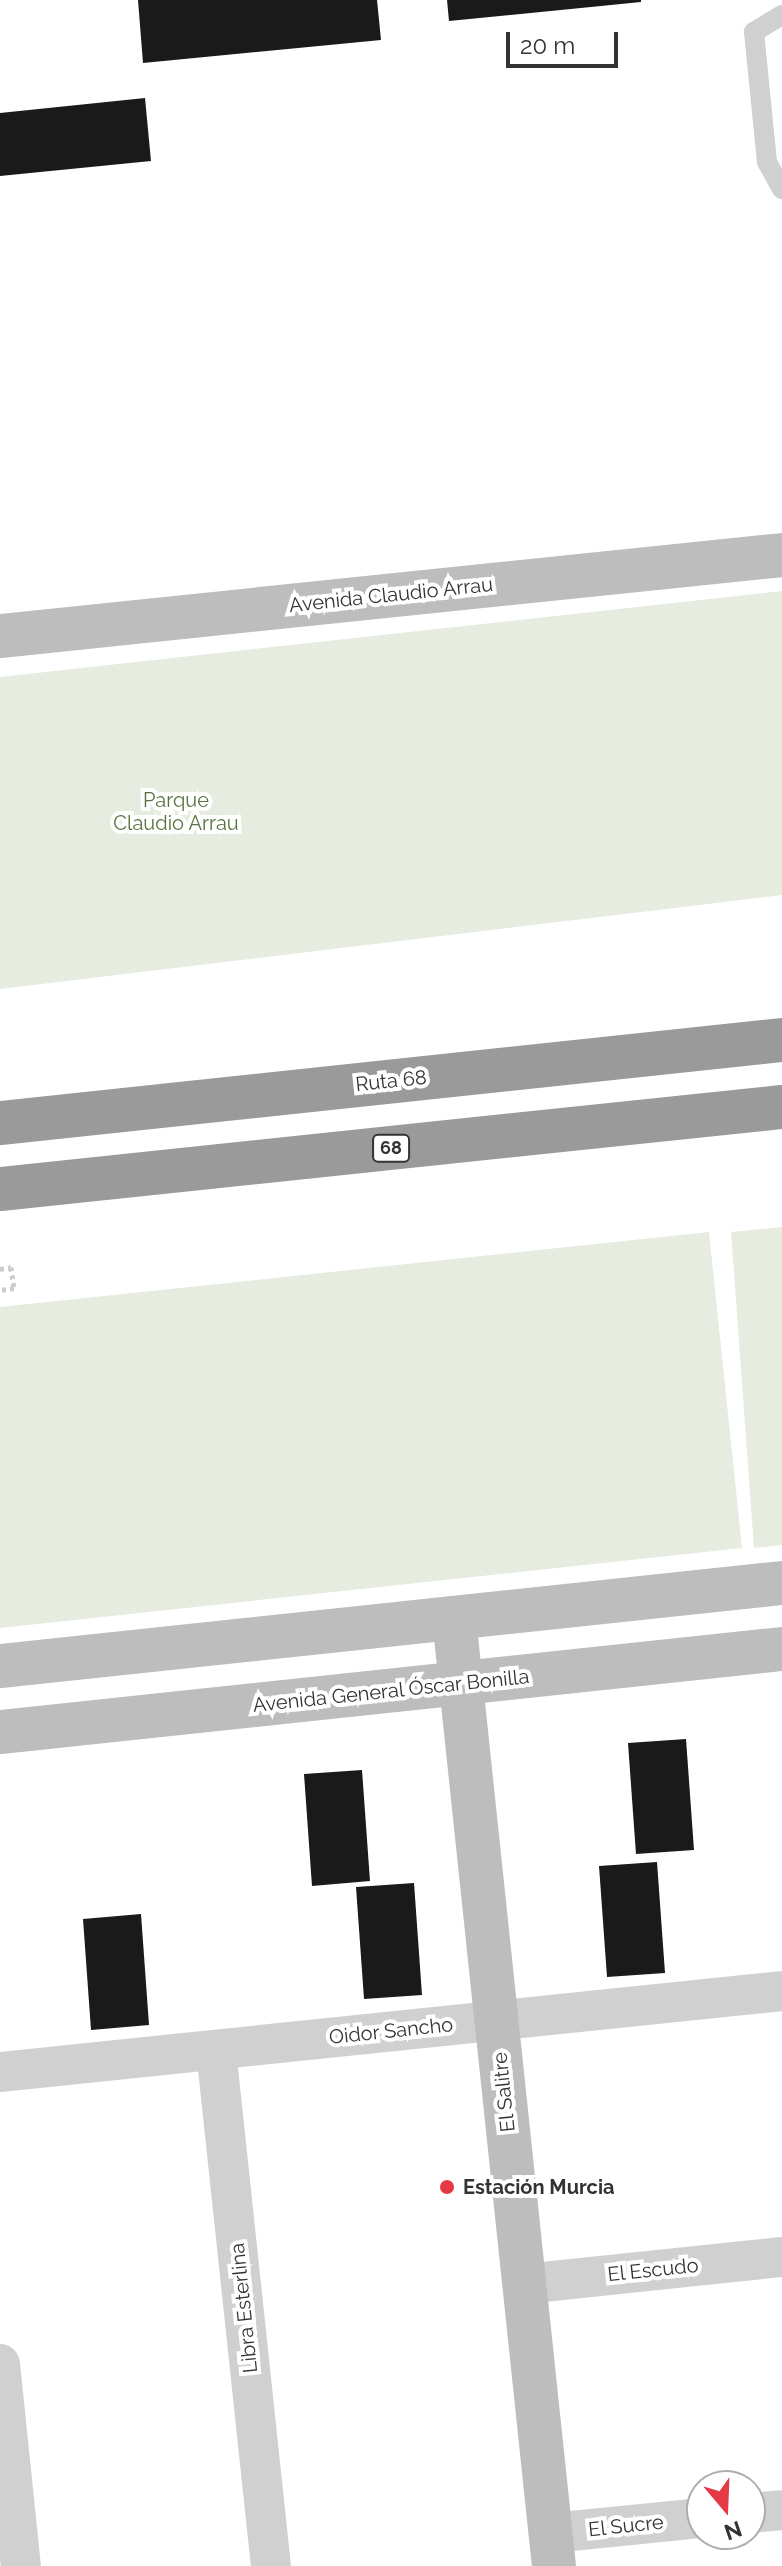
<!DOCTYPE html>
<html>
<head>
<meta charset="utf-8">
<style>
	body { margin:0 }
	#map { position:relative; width:782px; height:2566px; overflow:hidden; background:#fff; font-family:Raleway,sans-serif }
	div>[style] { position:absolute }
	.green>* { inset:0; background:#e6ecdf }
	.building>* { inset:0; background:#1a1a1a }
	.path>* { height:5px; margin-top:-2.5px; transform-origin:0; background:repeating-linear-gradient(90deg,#cdcdcd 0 4px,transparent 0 8px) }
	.lane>* { height:20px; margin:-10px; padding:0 10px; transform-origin:10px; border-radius:10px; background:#d0d0d0 }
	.street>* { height:40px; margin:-20px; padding:0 20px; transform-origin:20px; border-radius:20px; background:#d0d0d0 }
	.secondary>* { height:44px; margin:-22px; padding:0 22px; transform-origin:22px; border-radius:22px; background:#bdbdbd }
	.highway>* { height:44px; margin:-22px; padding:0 22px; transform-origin:22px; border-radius:22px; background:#9a9a9a }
	.dots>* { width:22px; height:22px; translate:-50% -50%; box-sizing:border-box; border:4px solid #fff; border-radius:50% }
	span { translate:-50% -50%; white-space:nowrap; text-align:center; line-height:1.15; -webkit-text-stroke:8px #fff; paint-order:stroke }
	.shield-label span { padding:2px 6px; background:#fff; border:2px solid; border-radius:6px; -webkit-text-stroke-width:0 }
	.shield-label { font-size:18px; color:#333; font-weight:700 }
	.street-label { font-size:20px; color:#333 }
	.park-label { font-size:20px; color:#56703f }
	.poi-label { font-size:20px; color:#333; font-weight:700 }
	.left { translate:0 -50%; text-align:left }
	.north { position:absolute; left:686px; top:2470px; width:80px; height:80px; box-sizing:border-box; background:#fff; border:2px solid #adadad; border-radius:50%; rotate:161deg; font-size:22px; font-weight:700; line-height:32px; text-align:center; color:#333 }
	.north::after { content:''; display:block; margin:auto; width:28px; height:36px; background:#e63946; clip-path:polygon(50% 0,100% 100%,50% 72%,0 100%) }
	.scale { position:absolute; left:506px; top:32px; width:112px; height:36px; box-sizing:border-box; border:4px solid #333; border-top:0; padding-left:10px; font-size:24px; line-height:28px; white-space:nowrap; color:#333; -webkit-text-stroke:6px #fff; paint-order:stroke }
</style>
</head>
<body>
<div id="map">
	<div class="green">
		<i style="clip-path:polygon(782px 591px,782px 895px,0 989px,0 677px)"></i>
		<i style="clip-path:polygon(782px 1227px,782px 1545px,754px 1548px,731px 1232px)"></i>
		<i style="clip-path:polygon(709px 1232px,742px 1548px,0 1628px,0 1307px)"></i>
	</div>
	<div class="building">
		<i style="clip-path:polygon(138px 0,377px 0,381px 40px,143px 63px)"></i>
		<i style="clip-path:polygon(447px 0,641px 0,641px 2px,449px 21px)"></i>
		<i style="clip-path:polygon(145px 98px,151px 161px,0 176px,0 113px)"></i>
		<i style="clip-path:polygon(686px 1739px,694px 1850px,636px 1854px,628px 1743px)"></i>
		<i style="clip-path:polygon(362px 1770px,370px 1881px,312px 1886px,304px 1774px)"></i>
		<i style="clip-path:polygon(657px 1862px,665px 1973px,607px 1977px,599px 1866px)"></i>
		<i style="clip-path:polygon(414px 1883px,422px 1995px,364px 1999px,356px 1887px)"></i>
		<i style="clip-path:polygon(141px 1914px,149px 2025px,91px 2030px,83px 1919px)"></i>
	</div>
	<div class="path">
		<i style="left:0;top:1269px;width:11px;rotate:-10deg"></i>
		<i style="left:11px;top:1267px;width:21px;rotate:82deg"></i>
		<i style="left:14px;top:1288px;width:14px;rotate:172deg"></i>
	</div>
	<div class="lane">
		<i style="left:782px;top:15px;width:33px;rotate:149deg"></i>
		<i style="left:754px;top:32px;width:131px;rotate:84.3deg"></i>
		<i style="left:767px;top:162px;width:31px;rotate:61deg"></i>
	</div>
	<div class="street">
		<i style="left:216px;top:2050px;width:519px;rotate:83.92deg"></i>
		<i style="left:0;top:2072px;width:786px;rotate:-5.91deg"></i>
		<i style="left:524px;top:2284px;width:259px;rotate:-6deg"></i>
		<i style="left:0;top:2364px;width:203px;rotate:84.1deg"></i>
		<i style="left:750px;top:2513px;width:32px;rotate:-5deg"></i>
		<i style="left:551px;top:2533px;width:152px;rotate:-5.7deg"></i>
	</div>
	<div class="secondary">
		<i style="left:0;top:636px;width:786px;rotate:-5.91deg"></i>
		<i style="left:454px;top:1618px;width:953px;rotate:83.98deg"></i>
		<i style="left:0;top:1666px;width:786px;rotate:-6.06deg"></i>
		<i style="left:0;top:1732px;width:786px;rotate:-6.06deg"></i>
	</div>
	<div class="highway">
		<i style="left:0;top:1123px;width:786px;rotate:-6.06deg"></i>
		<i style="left:0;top:1189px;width:786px;rotate:-5.99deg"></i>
	</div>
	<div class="dots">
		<i style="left:447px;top:2187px;background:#e63946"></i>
	</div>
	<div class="shield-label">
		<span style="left:391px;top:1148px">68</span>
	</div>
	<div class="street-label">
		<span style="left:391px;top:595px;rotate:-6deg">Avenida Claudio Arrau</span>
		<span style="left:391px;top:1081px;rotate:-6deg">Ruta 68</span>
		<span style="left:391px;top:1691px;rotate:-6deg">Avenida General Óscar Bonilla</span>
		<span style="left:391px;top:2031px;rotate:-6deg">Oidor Sancho</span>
		<span style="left:504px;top:2092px;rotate:-96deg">El Salitre</span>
		<span style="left:653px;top:2270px;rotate:-6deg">El Escudo</span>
		<span style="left:244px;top:2308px;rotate:-96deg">Libra Esterlina</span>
		<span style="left:626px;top:2526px;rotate:-6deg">El Sucre</span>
	</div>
	<div class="park-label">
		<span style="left:176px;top:812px">Parque<br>Claudio Arrau</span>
	</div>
	<div class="poi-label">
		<span class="left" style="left:463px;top:2187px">Estación Murcia</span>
	</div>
	<div class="north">N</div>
	<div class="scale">20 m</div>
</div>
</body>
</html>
